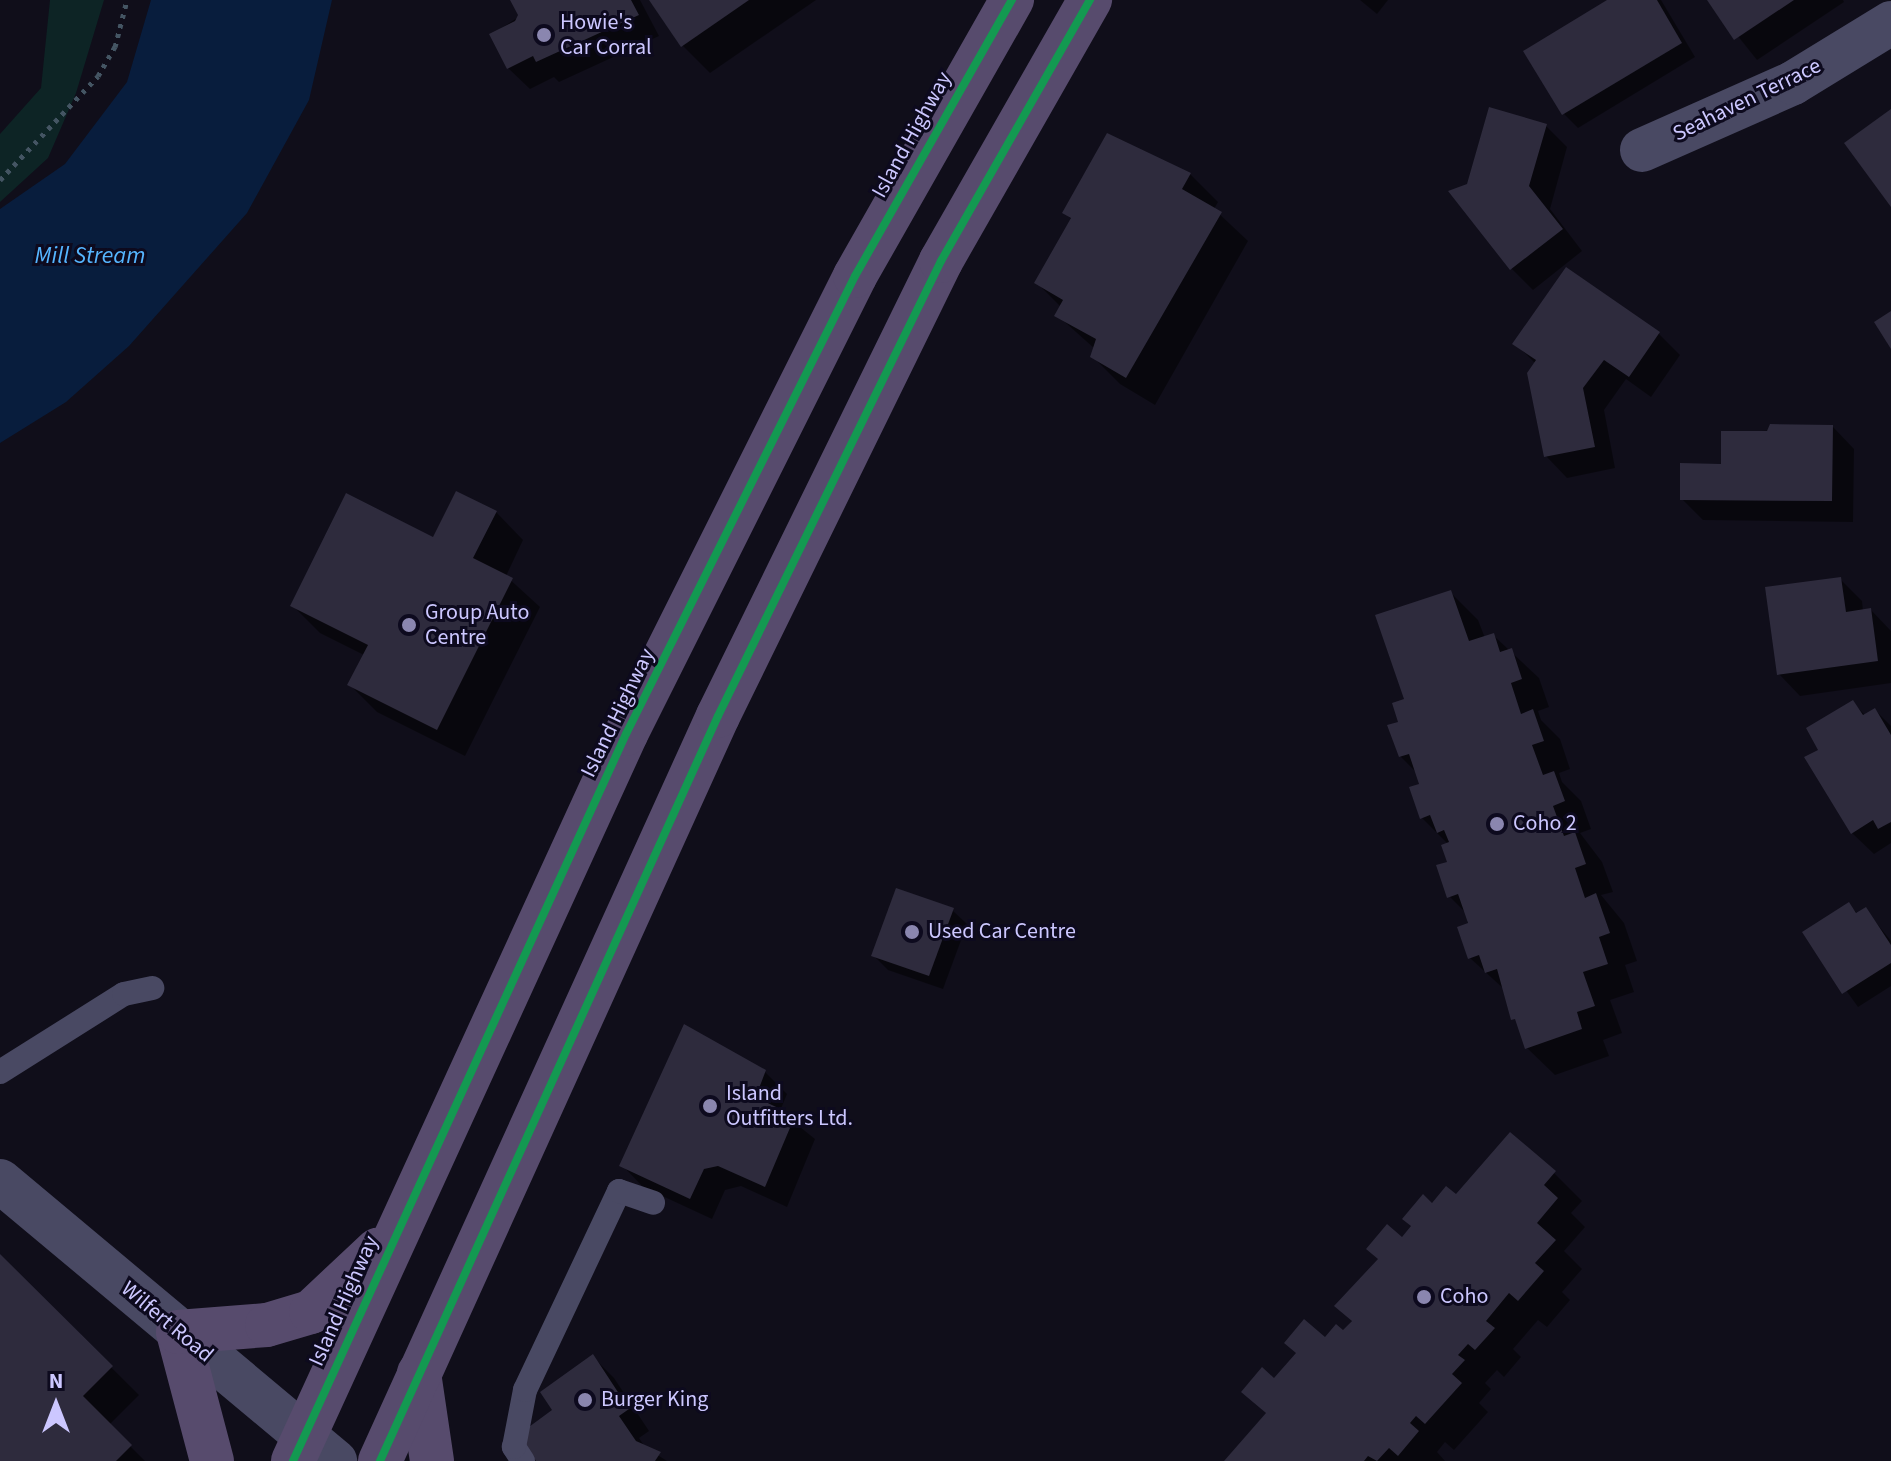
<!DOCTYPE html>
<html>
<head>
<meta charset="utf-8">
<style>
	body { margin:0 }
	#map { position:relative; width:1891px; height:1461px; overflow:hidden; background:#100e1a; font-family:"Source Sans 3",sans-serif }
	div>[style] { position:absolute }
	.green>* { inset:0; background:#0d2425 }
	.water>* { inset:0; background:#081d3d }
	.shadow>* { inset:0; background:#0007 }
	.building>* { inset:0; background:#2e2b3d }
	.path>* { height:5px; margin-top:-2.5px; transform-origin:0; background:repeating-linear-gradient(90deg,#445563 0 4px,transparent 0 10px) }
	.lane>* { height:24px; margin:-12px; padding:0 12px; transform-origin:12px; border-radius:12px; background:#494963 }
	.street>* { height:44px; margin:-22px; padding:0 22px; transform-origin:22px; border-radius:22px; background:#494963 }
	.primary>* { height:44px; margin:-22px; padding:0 22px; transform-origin:22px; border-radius:22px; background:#574b6d }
	.cycleway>* { height:8px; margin:-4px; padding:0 4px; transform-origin:4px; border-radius:4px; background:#139951 }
	.dots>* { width:22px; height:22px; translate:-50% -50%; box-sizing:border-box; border:4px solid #0d0a1e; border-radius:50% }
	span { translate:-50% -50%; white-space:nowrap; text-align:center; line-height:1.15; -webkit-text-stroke:6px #0d0a1e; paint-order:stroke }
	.poi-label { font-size:22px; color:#ccc7ff }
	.left { translate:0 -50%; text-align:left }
	.street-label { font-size:22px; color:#ccc7ff }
	.water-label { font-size:24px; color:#55b5ff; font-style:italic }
	.north { position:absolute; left:16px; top:1365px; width:80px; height:80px; -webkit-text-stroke:6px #0d0a1e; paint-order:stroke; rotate:0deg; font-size:22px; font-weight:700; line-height:32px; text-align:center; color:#ccc7ff }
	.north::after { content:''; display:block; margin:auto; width:28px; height:36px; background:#ccc7ff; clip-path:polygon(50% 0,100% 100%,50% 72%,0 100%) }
</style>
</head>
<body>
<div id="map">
	<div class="green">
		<i style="clip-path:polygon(50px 0,104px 0,76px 93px,48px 158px,0 202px,0 134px,41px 88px)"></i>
	</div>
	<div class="water">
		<i style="clip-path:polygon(151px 0,332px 0,309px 100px,247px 213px,129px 346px,66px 402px,0 443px,0 209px,65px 164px,127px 82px)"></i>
	</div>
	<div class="shadow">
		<i style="clip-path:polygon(512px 0,640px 0,659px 36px,559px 82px,554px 77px,530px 89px,508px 68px,491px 35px,520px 16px)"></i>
		<i style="clip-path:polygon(651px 0,816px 0,710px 73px,682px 45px)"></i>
		<i style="clip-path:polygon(1360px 0,1388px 0,1377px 14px)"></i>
		<i style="clip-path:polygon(1611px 0,1661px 0,1695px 57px,1578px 128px,1564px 114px)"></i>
		<i style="clip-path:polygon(1709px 0,1843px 0,1844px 2px,1757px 60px)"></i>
		<i style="clip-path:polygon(1546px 126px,1567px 147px,1550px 209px,1582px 251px,1533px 290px,1511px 268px,1469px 186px)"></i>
		<i style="clip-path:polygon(1190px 174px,1218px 202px,1214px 209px,1248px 241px,1155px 405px,1120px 384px,1092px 356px,1095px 349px,1057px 315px,1061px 307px,1037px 283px,1072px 220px,1064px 212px)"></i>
		<i style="clip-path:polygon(1566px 270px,1659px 334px,1680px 355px,1651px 397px,1626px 379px,1604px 410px,1615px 468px,1567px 478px,1546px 456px,1536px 364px,1515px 343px)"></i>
		<i style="clip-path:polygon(1833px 427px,1854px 449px,1853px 522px,1703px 520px,1682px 499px,1723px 466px,1723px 433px)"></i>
		<i style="clip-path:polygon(496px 512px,523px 540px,506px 576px,540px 607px,465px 756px,377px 712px,350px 685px,364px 655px,320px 633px,292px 605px)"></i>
		<i style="clip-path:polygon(1840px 579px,1862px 601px,1863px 611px,1871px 610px,1891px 631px,1891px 683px,1800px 696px,1779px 674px)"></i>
		<i style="clip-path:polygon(1450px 592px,1478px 620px,1485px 638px,1493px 635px,1539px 678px,1549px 707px,1538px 711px,1541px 720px,1560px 739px,1570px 769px,1559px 773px,1562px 782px,1581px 801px,1591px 829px,1580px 833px,1602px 862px,1613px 892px,1601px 895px,1624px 923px,1637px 961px,1625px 965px,1634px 992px,1610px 1000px,1622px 1033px,1603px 1040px,1609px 1056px,1555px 1075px,1527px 1048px,1505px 990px,1470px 958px,1467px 914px,1449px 896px,1448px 844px,1422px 818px,1418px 774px,1400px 756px,1407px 700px)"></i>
		<i style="clip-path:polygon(1853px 703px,1866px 716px,1875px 710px,1891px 726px,1891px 843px,1874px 854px,1852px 833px,1821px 751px)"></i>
		<i style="clip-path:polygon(1848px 904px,1858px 914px,1865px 909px,1891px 941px,1891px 986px,1858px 1007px,1805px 933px)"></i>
		<i style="clip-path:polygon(952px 910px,967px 924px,943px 989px,888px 970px,874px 956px)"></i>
		<i style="clip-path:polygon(765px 1072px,787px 1094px,780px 1111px,815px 1139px,787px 1207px,741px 1186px,725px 1190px,712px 1219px,643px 1187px,622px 1165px)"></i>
		<i style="clip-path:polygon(1554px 1173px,1582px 1201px,1571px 1213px,1585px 1227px,1564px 1251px,1582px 1269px,1562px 1292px,1570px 1300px,1547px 1327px,1538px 1320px,1513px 1349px,1521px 1357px,1504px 1377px,1497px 1370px,1485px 1383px,1491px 1389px,1479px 1403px,1488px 1412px,1454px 1450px,1445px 1442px,1437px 1452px,1445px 1461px,1226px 1461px,1267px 1414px,1244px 1392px,1274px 1381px,1325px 1340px,1344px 1333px,1402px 1240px,1432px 1206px)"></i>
		<i style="clip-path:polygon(0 1257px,139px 1395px,109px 1425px,145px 1461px,0 1461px)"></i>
		<i style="clip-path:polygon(593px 1357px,614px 1378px,649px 1431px,639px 1438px,645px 1447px,667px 1461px,538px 1461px,555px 1411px)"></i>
	</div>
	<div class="building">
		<i style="clip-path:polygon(510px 0,631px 0,639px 15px,536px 62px,533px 56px,507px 69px,489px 34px,515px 21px,518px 15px)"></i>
		<i style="clip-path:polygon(649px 0,749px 0,681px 47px)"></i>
		<i style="clip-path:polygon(1607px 0,1657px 0,1682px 43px,1562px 115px,1523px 51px)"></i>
		<i style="clip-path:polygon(1707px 0,1794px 0,1734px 40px)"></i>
		<i style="clip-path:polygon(1489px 107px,1547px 124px,1529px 186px,1563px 229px,1510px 270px,1448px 191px,1467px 184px)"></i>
		<i style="clip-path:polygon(1891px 109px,1891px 207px,1844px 143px)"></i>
		<i style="clip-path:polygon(1107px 133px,1191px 173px,1182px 189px,1222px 212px,1126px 378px,1090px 357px,1096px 339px,1054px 316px,1063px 300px,1034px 283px,1071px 218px,1062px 213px)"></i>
		<i style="clip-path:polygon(1566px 267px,1660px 332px,1629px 377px,1604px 360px,1583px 388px,1595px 447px,1544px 457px,1527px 373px,1536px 360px,1512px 344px)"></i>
		<i style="clip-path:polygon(1891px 311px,1891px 349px,1874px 322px)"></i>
		<i style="clip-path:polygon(1770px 424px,1833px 425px,1832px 501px,1680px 500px,1680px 463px,1721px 464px,1721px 431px,1767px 431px)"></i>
		<i style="clip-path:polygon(456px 491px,497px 511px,473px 558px,513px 578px,437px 730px,347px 685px,368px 645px,290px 606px,346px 493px,433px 537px)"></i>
		<i style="clip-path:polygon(1841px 577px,1846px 612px,1871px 608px,1878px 661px,1777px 675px,1765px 587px)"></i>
		<i style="clip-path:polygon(1451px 590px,1469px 641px,1494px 633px,1500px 652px,1512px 648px,1522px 679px,1511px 683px,1521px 714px,1533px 709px,1544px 741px,1532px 745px,1543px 775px,1554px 771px,1565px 801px,1553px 806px,1564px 836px,1575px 832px,1586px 864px,1575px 868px,1585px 898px,1596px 893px,1610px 933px,1599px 937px,1608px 964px,1583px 972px,1595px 1006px,1577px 1012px,1582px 1029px,1525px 1049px,1515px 1019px,1511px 1020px,1497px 969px,1485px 973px,1479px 955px,1468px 959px,1457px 927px,1468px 923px,1458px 894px,1447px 898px,1436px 865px,1447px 862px,1441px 845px,1449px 842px,1444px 830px,1437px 833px,1430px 815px,1420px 819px,1409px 787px,1419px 784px,1409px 754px,1399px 757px,1387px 725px,1398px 722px,1392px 703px,1404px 699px,1375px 615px)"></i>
		<i style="clip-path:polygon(1853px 700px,1863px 715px,1875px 708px,1891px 735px,1891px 822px,1878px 829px,1873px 820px,1851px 834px,1804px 757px,1818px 750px,1806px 728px)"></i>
		<i style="clip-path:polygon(896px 888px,954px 908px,929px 976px,871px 956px)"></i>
		<i style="clip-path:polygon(1849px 902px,1856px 913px,1866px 907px,1891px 945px,1891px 963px,1842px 994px,1802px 932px)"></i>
		<i style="clip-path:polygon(684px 1024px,766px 1070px,758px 1091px,754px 1088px,751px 1095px,795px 1116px,765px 1187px,718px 1166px,704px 1169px,690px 1199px,619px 1166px)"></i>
		<i style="clip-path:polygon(1510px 1132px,1556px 1171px,1544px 1185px,1558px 1198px,1537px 1223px,1556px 1240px,1535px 1263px,1544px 1271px,1518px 1301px,1509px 1293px,1486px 1321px,1495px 1328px,1475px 1350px,1468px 1344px,1458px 1355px,1465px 1360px,1452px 1374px,1462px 1383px,1425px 1424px,1416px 1416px,1410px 1423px,1419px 1431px,1398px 1456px,1389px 1448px,1377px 1461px,1368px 1456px,1364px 1461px,1224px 1461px,1266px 1413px,1241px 1392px,1262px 1367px,1274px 1378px,1296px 1353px,1284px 1343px,1304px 1319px,1325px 1337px,1336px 1324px,1343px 1330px,1352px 1321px,1334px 1306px,1378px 1259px,1366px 1249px,1387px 1224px,1402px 1237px,1411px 1226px,1402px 1219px,1423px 1194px,1432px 1203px,1446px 1186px,1456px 1194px)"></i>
		<i style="clip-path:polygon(0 1254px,113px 1366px,83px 1396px,132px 1445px,116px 1461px,0 1461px)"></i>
		<i style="clip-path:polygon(593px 1354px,629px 1409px,619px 1416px,636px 1441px,661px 1452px,655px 1461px,536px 1461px,518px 1435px,552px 1410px,540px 1392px)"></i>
	</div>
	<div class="path">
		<i style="left:0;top:180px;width:143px;rotate:-46.7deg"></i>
		<i style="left:98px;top:76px;width:34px;rotate:-60deg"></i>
		<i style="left:115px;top:47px;width:49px;rotate:-75.7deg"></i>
	</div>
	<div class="lane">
		<i style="left:0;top:1072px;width:146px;rotate:-32.2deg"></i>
		<i style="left:124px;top:994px;width:29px;rotate:-12deg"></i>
		<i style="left:523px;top:1461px;width:17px;rotate:-123deg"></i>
		<i style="left:514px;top:1447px;width:58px;rotate:-79.1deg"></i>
		<i style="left:525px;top:1390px;width:220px;rotate:-64.7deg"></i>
		<i style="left:619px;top:1191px;width:36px;rotate:19deg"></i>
	</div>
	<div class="street">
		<i style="left:1642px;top:150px;width:165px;rotate:-23.9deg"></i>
		<i style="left:1793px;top:83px;width:115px;rotate:-31.5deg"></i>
		<i style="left:0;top:1181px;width:437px;rotate:39.9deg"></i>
	</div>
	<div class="primary">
		<i style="left:419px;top:1373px;width:89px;rotate:81.6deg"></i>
		<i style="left:212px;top:1461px;width:133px;rotate:-104.8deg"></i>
		<i style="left:178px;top:1332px;width:89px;rotate:-4.5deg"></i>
		<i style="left:267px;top:1325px;width:46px;rotate:-16.5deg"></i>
		<i style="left:311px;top:1312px;width:91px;rotate:-43.2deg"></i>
		<i style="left:293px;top:1461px;width:800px;rotate:-65.39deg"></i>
		<i style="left:626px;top:734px;width:512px;rotate:-63.43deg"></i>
		<i style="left:855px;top:276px;width:318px;rotate:-60.4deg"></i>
		<i style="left:380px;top:1461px;width:818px;rotate:-65.6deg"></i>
		<i style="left:718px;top:716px;width:507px;rotate:-63.89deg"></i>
		<i style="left:941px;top:261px;width:301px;rotate:-60.3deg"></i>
	</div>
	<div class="cycleway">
		<i style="left:293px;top:1461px;width:800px;rotate:-65.39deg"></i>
		<i style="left:626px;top:734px;width:512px;rotate:-63.43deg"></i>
		<i style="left:855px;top:276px;width:318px;rotate:-60.4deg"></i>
		<i style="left:380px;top:1461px;width:818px;rotate:-65.6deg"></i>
		<i style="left:718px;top:716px;width:507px;rotate:-63.89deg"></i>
		<i style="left:941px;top:261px;width:301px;rotate:-60.3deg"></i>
	</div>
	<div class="dots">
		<i style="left:544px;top:35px;background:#8a86af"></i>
		<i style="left:409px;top:625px;background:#8a86af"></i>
		<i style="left:1497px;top:824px;background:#8a86af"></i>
		<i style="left:912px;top:932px;background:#8a86af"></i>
		<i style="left:710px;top:1106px;background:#8a86af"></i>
		<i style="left:1424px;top:1297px;background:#8a86af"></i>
		<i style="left:585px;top:1400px;background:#8a86af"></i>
	</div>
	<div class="poi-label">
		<span class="left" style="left:560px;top:35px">Howie's<br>Car Corral</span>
		<span class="left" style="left:425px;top:625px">Group Auto<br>Centre</span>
		<span class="left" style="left:1513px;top:824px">Coho 2</span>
		<span class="left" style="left:928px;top:932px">Used Car Centre</span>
		<span class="left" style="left:726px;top:1106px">Island<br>Outfitters Ltd.</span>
		<span class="left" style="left:1440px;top:1297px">Coho</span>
		<span class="left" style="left:601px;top:1400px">Burger King</span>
	</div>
	<div class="street-label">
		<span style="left:1747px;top:100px;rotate:-26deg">Seahaven Terrace</span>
		<span style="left:912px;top:135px;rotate:-61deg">Island Highway</span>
		<span style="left:618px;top:713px;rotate:-64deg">Island Highway</span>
		<span style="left:344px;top:1301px;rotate:-66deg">Island Highway</span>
		<span style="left:167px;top:1322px;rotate:40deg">Wilfert Road</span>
	</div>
	<div class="water-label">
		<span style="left:90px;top:256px">Mill Stream</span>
	</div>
	<div class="north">N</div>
</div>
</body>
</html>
